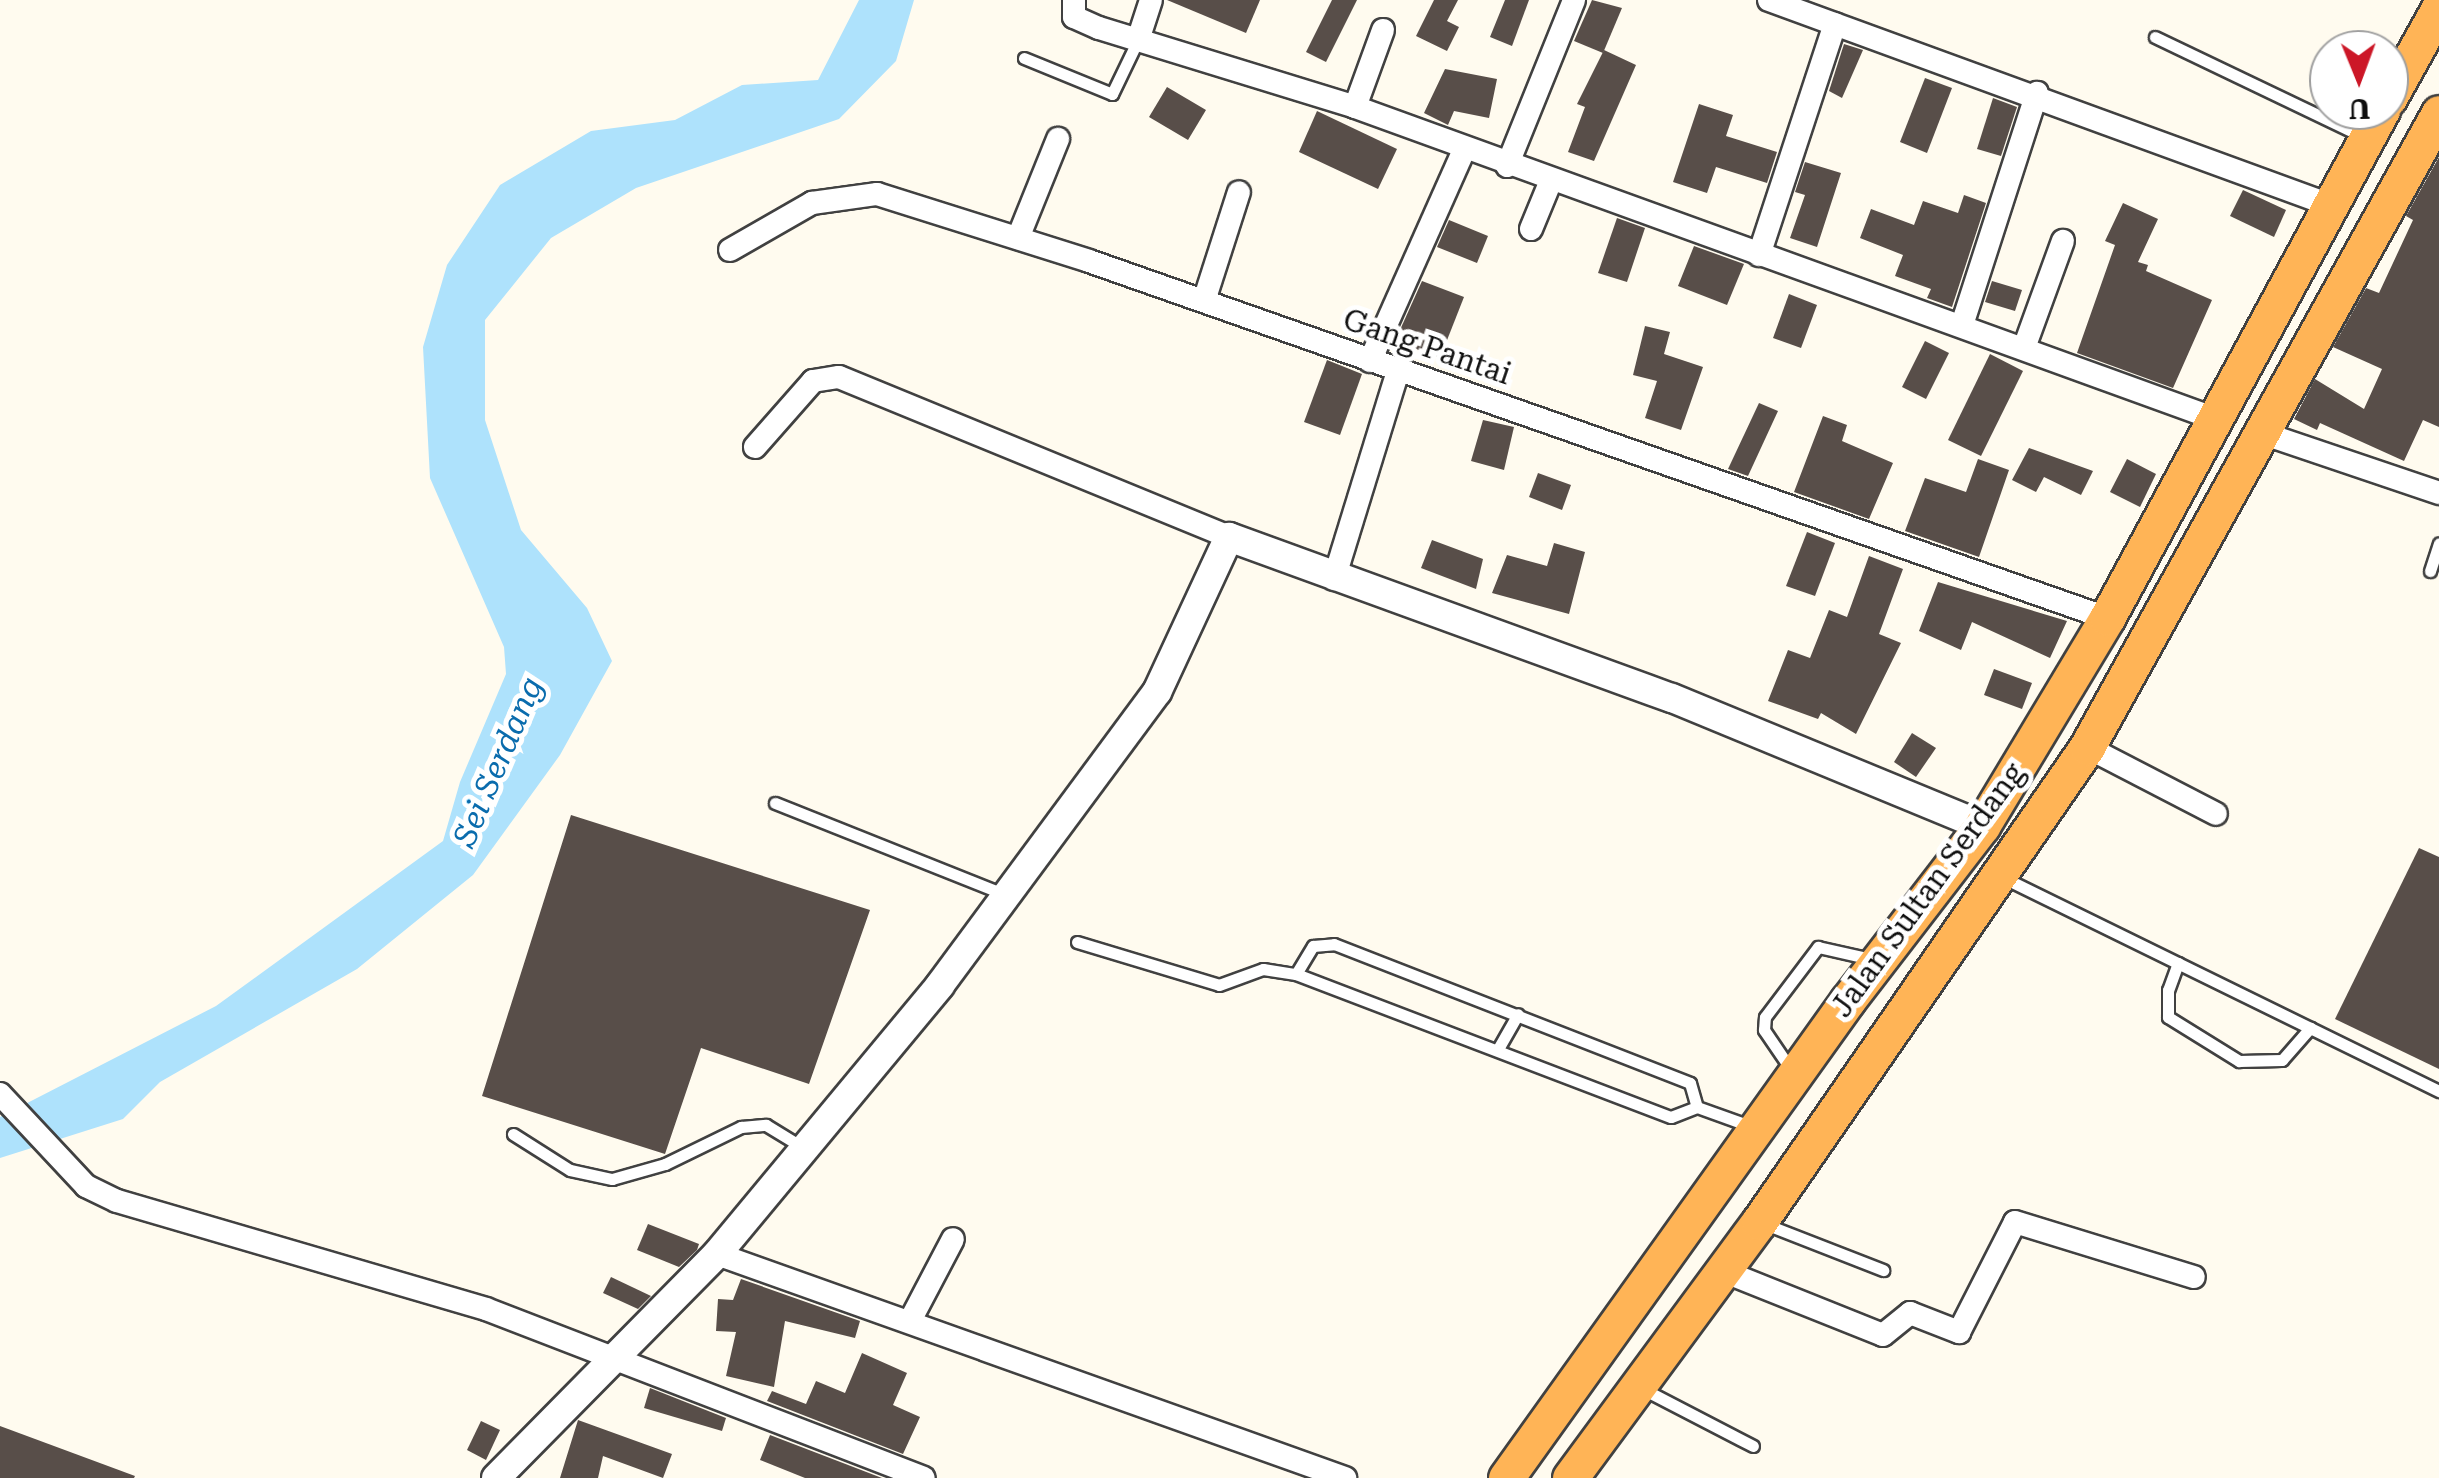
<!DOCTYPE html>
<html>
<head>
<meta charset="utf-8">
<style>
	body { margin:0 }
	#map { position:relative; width:2439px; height:1478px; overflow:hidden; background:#fffbef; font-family:"Roboto Serif",serif }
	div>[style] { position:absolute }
	.water>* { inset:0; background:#aee2fc }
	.building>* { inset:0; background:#584e49 }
	.roads { filter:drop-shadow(2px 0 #414141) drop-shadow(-2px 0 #414141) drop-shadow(0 2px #414141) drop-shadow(0 -2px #414141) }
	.service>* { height:11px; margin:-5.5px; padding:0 5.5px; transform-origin:5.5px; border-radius:5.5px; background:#fff }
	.minor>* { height:22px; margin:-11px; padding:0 11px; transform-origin:11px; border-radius:11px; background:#fff }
	.tertiary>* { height:28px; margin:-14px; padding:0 14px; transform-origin:14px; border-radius:14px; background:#fff }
	.trunk>* { height:35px; margin:-17.5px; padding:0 17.5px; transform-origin:17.5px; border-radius:17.5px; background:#ffb456 }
	span { translate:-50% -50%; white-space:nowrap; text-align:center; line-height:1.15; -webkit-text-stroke:10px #fff; paint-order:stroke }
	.street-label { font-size:30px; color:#0e0e0e }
	.water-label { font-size:32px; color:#0a6cad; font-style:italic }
	.north { position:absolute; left:2309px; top:30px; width:100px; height:100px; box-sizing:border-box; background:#fff; border:2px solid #9f9f9f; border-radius:50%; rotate:179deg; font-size:28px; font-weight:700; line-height:40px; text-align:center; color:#0e0e0e }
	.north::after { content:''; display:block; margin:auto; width:35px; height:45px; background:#cc1727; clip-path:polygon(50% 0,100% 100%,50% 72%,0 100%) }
</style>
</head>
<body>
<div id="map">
	<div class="water">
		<i style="clip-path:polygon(859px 0,914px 0,896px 61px,839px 119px,636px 188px,551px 238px,485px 320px,485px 420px,521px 530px,587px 608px,612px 661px,560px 755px,473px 875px,357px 969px,160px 1082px,123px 1119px,0 1158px,0 1117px,216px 1006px,443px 841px,460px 782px,506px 674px,504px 647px,430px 478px,423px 347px,447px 265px,500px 185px,591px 131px,675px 120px,742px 85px,818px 80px)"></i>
	</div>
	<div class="building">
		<i style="clip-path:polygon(1167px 0,1260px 0,1246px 33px)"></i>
		<i style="clip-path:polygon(1332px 0,1357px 0,1326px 62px,1306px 52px)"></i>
		<i style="clip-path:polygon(1434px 0,1458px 0,1447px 21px,1459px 27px,1447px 51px,1416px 36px)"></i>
		<i style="clip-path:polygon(1505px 0,1529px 0,1512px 46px,1490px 37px)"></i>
		<i style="clip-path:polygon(1592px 0,1622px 8px,1603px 53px,1574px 41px)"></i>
		<i style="clip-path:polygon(1844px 44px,1863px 50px,1842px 98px,1829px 91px)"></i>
		<i style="clip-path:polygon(1604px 50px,1636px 65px,1594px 161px,1568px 152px,1585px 107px,1577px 104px)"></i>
		<i style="clip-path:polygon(1445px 69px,1497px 79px,1489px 118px,1454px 111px,1448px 125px,1424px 113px)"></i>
		<i style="clip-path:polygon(1925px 78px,1952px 88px,1927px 153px,1900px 142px)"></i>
		<i style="clip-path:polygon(1167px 87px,1206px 110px,1188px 140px,1149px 117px)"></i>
		<i style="clip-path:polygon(1993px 98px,2017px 107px,2001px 156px,1977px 149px)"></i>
		<i style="clip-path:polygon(1699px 104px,1733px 115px,1726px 136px,1777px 152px,1767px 183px,1716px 167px,1707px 193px,1673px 182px)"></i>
		<i style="clip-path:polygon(1317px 111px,1397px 149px,1378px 189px,1299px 152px)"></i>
		<i style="clip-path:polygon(2439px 157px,2439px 427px,2423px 420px,2404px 461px,2320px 423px,2317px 430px,2294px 419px,2315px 379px,2364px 409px,2382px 369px,2333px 347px,2366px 288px,2379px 293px,2413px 220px,2406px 216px)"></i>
		<i style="clip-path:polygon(1805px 162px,1841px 173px,1817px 247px,1790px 238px,1805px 195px,1795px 192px)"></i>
		<i style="clip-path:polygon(2243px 190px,2286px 210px,2274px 237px,2230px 216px)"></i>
		<i style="clip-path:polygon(1964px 195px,1986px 203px,1952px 307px,1927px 298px,1931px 289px,1895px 276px,1903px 255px,1860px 238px,1871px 209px,1914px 225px,1923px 201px,1958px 213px)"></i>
		<i style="clip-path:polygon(2123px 203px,2158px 219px,2138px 262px,2148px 265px,2146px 271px,2212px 300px,2173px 388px,2077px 353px,2115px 245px,2105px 241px)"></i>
		<i style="clip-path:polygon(1617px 218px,1645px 228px,1627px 282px,1598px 273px)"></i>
		<i style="clip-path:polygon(1449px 220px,1488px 236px,1477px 263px,1437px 247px)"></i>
		<i style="clip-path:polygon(1694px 246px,1744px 264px,1727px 305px,1678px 286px)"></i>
		<i style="clip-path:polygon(1422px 281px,1464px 297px,1440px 358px,1395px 341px)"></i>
		<i style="clip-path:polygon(1992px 281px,2022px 290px,2015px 311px,1985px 302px)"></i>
		<i style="clip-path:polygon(1789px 294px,1817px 305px,1801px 348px,1773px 338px)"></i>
		<i style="clip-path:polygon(1645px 326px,1670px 332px,1664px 354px,1703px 367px,1681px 430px,1645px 418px,1657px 381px,1633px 375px)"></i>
		<i style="clip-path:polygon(1925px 341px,1949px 353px,1926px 399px,1902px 387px)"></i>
		<i style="clip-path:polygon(1990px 354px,2023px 371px,1981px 456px,1948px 440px)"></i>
		<i style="clip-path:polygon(1327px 360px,1362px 374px,1340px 435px,1304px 422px)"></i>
		<i style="clip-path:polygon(1759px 403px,1778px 411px,1748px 476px,1728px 469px)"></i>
		<i style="clip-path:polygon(1823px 416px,1847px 425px,1842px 441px,1893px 463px,1869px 519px,1794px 492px)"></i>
		<i style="clip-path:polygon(1483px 420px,1514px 427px,1504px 470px,1471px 461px)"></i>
		<i style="clip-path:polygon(2029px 448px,2093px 471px,2081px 495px,2044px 477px,2036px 492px,2012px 480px)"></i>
		<i style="clip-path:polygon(1978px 459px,2009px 470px,1979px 557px,1905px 531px,1925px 478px,1966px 492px)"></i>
		<i style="clip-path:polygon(2127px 459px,2156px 474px,2140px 507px,2110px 492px)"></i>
		<i style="clip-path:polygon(1538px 473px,1571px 485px,1562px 510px,1529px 497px)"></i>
		<i style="clip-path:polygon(1807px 532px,1835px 543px,1815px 596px,1786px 586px)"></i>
		<i style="clip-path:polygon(1432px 540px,1483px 559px,1476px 589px,1421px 568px)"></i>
		<i style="clip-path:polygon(1554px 543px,1585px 552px,1569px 614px,1492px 593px,1507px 555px,1547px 566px)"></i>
		<i style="clip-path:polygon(1869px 556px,1903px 569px,1879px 634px,1901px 643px,1856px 734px,1821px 713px,1818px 719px,1768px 701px,1788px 650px,1810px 658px,1829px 610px,1847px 617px)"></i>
		<i style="clip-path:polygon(1938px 582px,2067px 621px,2050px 658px,1972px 622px,1961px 650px,1919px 631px)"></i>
		<i style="clip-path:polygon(1994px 669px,2032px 683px,2022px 709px,1984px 695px)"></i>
		<i style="clip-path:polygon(1912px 733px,1936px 748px,1916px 777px,1894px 762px)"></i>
		<i style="clip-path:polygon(571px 815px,870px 910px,809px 1084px,701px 1048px,665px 1154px,482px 1096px)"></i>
		<i style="clip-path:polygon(2419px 848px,2439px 857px,2439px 1069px,2335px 1019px)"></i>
		<i style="clip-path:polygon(648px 1224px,699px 1244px,697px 1250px,679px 1267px,637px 1250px)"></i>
		<i style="clip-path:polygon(611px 1277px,651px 1296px,638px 1309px,603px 1293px)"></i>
		<i style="clip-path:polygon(741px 1279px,860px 1321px,855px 1338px,785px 1321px,774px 1387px,726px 1376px,736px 1332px,716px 1331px,718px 1299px,733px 1300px)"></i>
		<i style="clip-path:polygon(862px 1353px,907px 1373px,893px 1405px,920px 1417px,903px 1454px,767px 1401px,772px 1391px,806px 1404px,816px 1381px,845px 1393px)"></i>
		<i style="clip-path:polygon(650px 1388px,726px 1418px,722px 1431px,644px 1408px)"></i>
		<i style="clip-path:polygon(578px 1420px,672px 1454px,663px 1478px,603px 1456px,598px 1478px,560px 1478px)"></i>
		<i style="clip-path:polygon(481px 1421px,500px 1430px,486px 1460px,467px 1450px)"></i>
		<i style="clip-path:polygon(0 1426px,135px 1476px,134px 1478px,0 1478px)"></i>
		<i style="clip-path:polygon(770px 1435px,882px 1478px,805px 1478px,760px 1460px)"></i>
	</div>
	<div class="roads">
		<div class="service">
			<i style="left:2155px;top:37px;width:229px;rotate:25.6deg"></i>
			<i style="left:1024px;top:58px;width:95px;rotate:22.2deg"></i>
			<i style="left:1112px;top:94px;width:60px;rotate:-64.3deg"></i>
			<i style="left:2430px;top:571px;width:29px;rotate:-72deg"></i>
			<i style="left:775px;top:803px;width:246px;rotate:21.7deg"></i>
			<i style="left:2002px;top:877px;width:487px;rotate:26.1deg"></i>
			<i style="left:1077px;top:942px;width:148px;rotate:16.8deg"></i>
			<i style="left:1219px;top:985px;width:47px;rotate:-20deg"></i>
			<i style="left:1263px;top:969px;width:33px;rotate:9deg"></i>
			<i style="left:1296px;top:974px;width:401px;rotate:20.9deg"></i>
			<i style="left:1671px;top:1117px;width:28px;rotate:-21deg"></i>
			<i style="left:1697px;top:1107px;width:56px;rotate:19.7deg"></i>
			<i style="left:2178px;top:963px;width:29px;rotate:110deg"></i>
			<i style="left:2168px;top:990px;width:27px;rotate:90deg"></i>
			<i style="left:2168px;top:1017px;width:84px;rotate:31.8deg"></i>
			<i style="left:2239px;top:1061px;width:43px;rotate:-1.3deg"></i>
			<i style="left:2282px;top:1060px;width:43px;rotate:-48.8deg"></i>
			<i style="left:1296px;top:974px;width:33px;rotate:-59deg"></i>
			<i style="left:1313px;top:946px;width:21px;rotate:-5deg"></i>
			<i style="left:1334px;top:944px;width:382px;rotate:21.3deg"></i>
			<i style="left:1690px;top:1083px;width:25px;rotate:74deg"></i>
			<i style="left:1498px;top:1049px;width:40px;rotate:-60.3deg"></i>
			<i style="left:1792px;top:1071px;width:50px;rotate:-124.3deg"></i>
			<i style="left:1764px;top:1030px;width:13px;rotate:-86deg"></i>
			<i style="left:1765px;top:1017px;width:88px;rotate:-52.9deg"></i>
			<i style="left:1818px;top:947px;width:54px;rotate:12.8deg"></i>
			<i style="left:513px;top:1134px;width:67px;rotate:32.3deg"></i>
			<i style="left:570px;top:1170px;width:43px;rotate:12.1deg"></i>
			<i style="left:612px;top:1179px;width:55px;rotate:-15.8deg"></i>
			<i style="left:665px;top:1164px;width:85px;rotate:-26deg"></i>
			<i style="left:741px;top:1127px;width:25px;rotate:-5deg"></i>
			<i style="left:766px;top:1125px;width:42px;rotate:31.4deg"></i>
			<i style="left:1765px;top:1224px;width:127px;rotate:21.3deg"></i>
			<i style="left:1641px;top:1388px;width:126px;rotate:27.4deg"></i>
		</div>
		<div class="minor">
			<i style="left:1074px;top:0;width:17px;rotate:90deg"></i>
			<i style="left:1074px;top:17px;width:27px;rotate:24deg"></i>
			<i style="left:1099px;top:28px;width:268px;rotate:17.1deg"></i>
			<i style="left:1355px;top:107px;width:913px;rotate:19.92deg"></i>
			<i style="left:1769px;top:0;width:594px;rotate:20.08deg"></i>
			<i style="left:1138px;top:40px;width:42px;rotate:-72deg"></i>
			<i style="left:1355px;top:107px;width:82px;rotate:-70deg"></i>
			<i style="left:1507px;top:166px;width:179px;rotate:-68deg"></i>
			<i style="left:1531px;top:229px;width:50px;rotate:-67.6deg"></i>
			<i style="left:1018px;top:238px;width:107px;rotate:-68deg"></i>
			<i style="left:730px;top:250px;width:95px;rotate:-29.8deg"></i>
			<i style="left:812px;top:203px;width:66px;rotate:-7.9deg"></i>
			<i style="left:877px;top:194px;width:222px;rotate:17.5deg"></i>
			<i style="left:1089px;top:261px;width:1079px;rotate:19.33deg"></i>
			<i style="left:1759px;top:255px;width:243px;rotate:-71.8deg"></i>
			<i style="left:1204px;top:301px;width:114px;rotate:-72.2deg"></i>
			<i style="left:1962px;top:325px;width:244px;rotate:-72.1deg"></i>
			<i style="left:2024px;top:348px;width:114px;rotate:-70deg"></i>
			<i style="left:1370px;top:361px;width:231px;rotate:-66deg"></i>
			<i style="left:2265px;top:434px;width:184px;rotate:18.7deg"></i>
			<i style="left:755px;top:447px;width:88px;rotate:-48.7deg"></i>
			<i style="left:813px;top:381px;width:26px;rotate:-9deg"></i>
			<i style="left:839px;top:377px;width:422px;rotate:22.3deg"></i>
			<i style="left:1334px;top:579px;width:218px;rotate:-72.9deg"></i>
			<i style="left:2087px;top:747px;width:145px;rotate:27.4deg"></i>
			<i style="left:0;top:1094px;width:126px;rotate:46.9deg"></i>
			<i style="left:86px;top:1186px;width:34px;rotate:26deg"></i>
			<i style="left:117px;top:1201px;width:384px;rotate:16.3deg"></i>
			<i style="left:486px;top:1309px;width:469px;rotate:21.1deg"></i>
			<i style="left:717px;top:1254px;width:667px;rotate:19.63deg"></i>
			<i style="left:1723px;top:1271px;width:172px;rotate:21.8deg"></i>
			<i style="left:1883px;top:1335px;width:35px;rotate:-39deg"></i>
			<i style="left:1910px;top:1313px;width:53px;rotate:21.2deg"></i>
			<i style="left:1959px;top:1332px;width:123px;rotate:-63deg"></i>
			<i style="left:2015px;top:1222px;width:187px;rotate:17.1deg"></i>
			<i style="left:911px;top:1319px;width:90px;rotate:-62.3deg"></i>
		</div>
		<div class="tertiary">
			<i style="left:496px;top:1478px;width:315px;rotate:-45.4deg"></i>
			<i style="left:717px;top:1254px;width:349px;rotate:-50.3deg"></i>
			<i style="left:940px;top:985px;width:365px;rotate:-53.5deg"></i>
			<i style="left:1157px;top:692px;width:171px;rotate:-65.1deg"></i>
			<i style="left:1229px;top:537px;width:471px;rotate:20deg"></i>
			<i style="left:1672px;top:698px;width:335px;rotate:22.4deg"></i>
		</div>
		<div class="trunk">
			<i style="left:2389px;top:98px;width:103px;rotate:-60.9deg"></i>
			<i style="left:1506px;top:1478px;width:588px;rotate:-54.42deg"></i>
			<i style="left:1848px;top:1000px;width:220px;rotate:-52.4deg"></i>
			<i style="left:1982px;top:826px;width:243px;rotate:-59deg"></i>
			<i style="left:2107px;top:618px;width:578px;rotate:-61.57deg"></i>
			<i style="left:1570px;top:1478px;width:318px;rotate:-53.6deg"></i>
			<i style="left:1759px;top:1222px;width:577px;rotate:-55.37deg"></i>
			<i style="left:2087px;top:747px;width:725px;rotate:-60.96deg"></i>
		</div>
	</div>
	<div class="street-label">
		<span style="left:1427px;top:347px;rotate:19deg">Gang Pantai</span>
		<span style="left:1928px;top:890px;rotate:-54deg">Jalan Sultan Serdang</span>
	</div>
	<div class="water-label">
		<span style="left:498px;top:762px;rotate:-67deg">Sei Serdang</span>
	</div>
	<div class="north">U</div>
</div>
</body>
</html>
